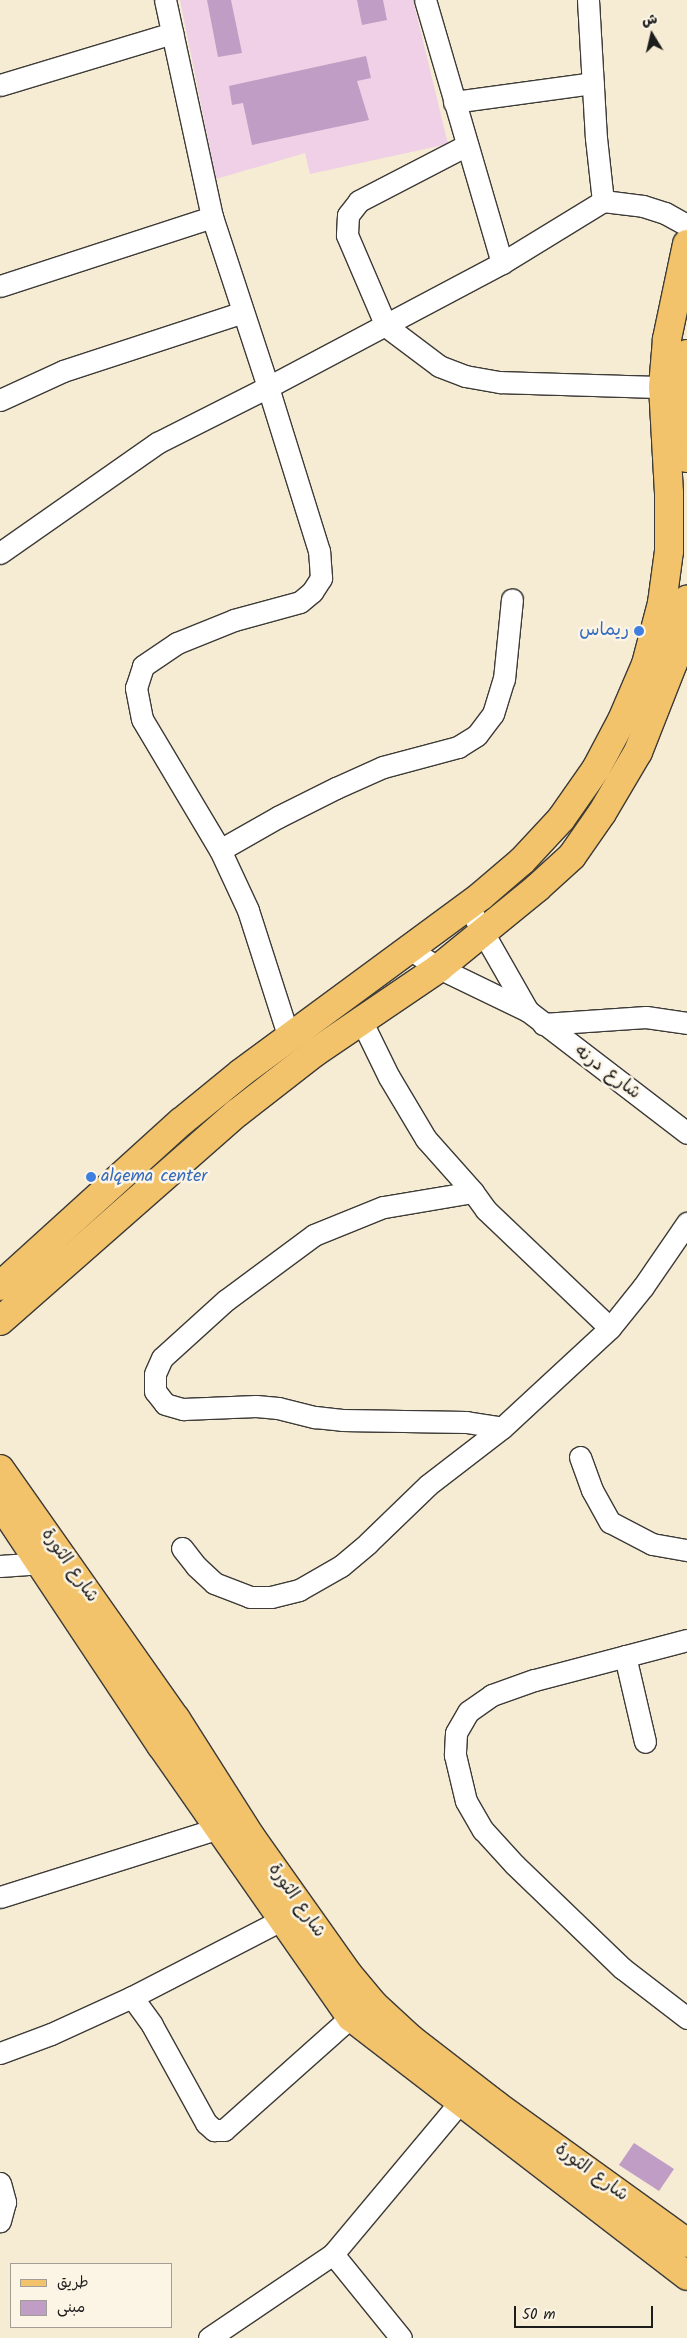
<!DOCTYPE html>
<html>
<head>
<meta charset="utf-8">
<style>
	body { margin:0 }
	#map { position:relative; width:687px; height:2338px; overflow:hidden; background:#f6ebd3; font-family:Kalam,"Playpen Sans Arabic",sans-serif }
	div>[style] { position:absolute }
	.built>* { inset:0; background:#efd0e6 }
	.building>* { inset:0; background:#bf9dc5 }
	.roads { filter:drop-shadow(1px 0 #3d3b37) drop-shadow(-1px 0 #3d3b37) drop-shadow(0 1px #3d3b37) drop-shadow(0 -1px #3d3b37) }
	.street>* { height:21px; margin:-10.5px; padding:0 10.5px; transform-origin:10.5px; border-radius:10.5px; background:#fff }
	.primary>* { height:28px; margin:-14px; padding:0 14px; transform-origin:14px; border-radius:14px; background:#f2c36a }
	.dots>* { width:14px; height:14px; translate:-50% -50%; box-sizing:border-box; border:2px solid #fcf5e5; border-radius:50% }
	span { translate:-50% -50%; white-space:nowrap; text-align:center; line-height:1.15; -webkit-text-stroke:5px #fcf5e5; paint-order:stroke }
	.shop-label { font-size:18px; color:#366cbe }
	.right { translate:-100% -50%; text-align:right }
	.left { translate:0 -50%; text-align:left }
	.street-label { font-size:18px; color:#1c1c1c }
	.legend { position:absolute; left:10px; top:2263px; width:162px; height:65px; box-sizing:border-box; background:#fcf5e5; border:1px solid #a29e95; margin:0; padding:6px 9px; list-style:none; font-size:15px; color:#1c1c1c }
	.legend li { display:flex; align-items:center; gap:10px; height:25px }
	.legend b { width:25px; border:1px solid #a29e95 }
	.north { position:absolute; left:627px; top:10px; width:50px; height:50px; -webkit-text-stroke:4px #fcf5e5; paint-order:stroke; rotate:351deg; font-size:14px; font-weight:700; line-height:20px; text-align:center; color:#1c1c1c }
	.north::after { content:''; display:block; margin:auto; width:18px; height:22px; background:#1c1c1c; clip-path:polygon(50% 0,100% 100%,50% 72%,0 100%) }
	.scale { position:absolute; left:514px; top:2306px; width:139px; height:22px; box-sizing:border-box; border:2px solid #1c1c1c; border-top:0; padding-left:6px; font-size:15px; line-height:18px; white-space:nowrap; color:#1c1c1c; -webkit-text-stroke:4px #fcf5e5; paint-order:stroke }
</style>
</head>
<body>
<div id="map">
	<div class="built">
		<i style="clip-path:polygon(180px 0,413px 0,448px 144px,310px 174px,305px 153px,216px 179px)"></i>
	</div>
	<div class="building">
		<i style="clip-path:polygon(207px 0,231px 0,242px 53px,218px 57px)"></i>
		<i style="clip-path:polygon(357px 0,383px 0,387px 20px,362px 25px)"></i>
		<i style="clip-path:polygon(366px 56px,371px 78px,357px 81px,369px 120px,252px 145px,243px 103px,232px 105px,229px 86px)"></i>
		<i style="clip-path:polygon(634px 2143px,674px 2169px,659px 2191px,619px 2165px)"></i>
	</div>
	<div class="roads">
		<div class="street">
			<i style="left:588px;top:0;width:138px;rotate:86.7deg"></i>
			<i style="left:596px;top:138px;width:63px;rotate:83.7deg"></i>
			<i style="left:603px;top:201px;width:40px;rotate:7.1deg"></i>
			<i style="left:643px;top:206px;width:23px;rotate:18deg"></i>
			<i style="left:665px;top:213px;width:25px;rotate:29deg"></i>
			<i style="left:0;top:85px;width:180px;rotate:-16.8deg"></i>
			<i style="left:454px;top:102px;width:140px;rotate:-7.8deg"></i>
			<i style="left:467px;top:145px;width:122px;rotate:152.6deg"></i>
			<i style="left:359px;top:201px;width:18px;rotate:128deg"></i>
			<i style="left:348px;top:215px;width:20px;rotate:93deg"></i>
			<i style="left:347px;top:235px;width:99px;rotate:66.8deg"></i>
			<i style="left:386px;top:326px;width:66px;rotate:37deg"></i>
			<i style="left:439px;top:366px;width:28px;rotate:21deg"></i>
			<i style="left:465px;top:376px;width:36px;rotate:10deg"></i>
			<i style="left:500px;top:382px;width:163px;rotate:1.8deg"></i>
			<i style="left:502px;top:263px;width:119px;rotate:-31.5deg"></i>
			<i style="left:0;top:286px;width:223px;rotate:-18deg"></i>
			<i style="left:212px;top:217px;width:222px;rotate:-102.2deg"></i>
			<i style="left:0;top:400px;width:69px;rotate:-24.7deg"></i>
			<i style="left:63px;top:371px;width:189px;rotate:-18.1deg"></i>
			<i style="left:0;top:553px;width:192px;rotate:-35deg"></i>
			<i style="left:157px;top:443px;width:124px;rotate:-26.8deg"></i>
			<i style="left:268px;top:387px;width:179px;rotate:-108.2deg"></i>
			<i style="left:220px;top:850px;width:67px;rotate:-29.6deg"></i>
			<i style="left:278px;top:817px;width:65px;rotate:-26.6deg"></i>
			<i style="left:336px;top:788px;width:51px;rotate:-24.1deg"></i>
			<i style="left:383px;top:767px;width:78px;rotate:-14.9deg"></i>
			<i style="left:458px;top:747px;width:22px;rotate:-32deg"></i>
			<i style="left:477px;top:735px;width:26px;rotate:-53deg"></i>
			<i style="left:493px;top:714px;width:37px;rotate:-73deg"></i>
			<i style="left:504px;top:679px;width:80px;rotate:-84.3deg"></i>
			<i style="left:468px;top:906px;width:121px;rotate:60.3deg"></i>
			<i style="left:411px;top:950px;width:33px;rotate:33deg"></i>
			<i style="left:439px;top:968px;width:99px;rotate:25.8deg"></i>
			<i style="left:528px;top:1011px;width:200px;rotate:37.5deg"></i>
			<i style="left:362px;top:1022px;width:61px;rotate:63.9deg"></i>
			<i style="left:389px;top:1077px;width:72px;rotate:59.2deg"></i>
			<i style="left:426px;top:1139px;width:71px;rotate:48.4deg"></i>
			<i style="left:473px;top:1192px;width:22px;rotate:54deg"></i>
			<i style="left:486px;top:1210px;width:171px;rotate:43.6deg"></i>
			<i style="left:543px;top:1024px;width:103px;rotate:-3.9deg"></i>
			<i style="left:646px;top:1017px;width:41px;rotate:8.3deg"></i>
			<i style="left:289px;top:1038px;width:134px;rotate:-107.8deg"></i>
			<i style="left:248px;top:910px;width:66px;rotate:-115deg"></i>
			<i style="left:220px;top:850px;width:152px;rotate:-120.8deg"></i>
			<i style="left:142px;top:719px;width:32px;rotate:-101deg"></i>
			<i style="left:136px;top:688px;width:23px;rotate:-72deg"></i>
			<i style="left:143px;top:666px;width:41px;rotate:-34.1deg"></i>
			<i style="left:177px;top:643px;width:61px;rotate:-22deg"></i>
			<i style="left:234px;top:620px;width:68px;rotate:-15.3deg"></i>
			<i style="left:300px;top:602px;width:16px;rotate:-40deg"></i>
			<i style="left:312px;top:592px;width:17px;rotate:-57deg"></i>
			<i style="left:321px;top:578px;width:27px;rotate:-94deg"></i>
			<i style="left:319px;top:551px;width:172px;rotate:-107.3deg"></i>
			<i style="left:268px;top:387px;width:265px;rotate:-27.9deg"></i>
			<i style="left:502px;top:263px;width:274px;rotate:-106.3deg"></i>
			<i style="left:473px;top:1192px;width:91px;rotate:170.5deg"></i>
			<i style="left:383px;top:1207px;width:74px;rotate:157.9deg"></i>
			<i style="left:314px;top:1235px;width:109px;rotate:143.5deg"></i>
			<i style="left:226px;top:1300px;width:86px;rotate:137.8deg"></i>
			<i style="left:162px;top:1358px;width:17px;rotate:114deg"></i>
			<i style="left:155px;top:1374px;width:17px;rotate:90deg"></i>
			<i style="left:155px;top:1391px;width:16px;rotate:52deg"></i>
			<i style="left:165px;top:1404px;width:19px;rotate:16deg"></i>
			<i style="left:183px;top:1409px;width:73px;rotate:-2.4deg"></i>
			<i style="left:256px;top:1406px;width:22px;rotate:5deg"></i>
			<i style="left:278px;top:1408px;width:38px;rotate:14deg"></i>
			<i style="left:315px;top:1417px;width:27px;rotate:6deg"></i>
			<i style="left:342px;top:1420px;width:124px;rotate:0.9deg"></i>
			<i style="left:466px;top:1422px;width:36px;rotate:9deg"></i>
			<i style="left:580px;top:1457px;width:35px;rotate:70deg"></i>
			<i style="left:592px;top:1490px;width:37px;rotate:61deg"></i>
			<i style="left:610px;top:1522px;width:47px;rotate:27.6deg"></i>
			<i style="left:652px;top:1544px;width:36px;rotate:10deg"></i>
			<i style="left:182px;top:1548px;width:23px;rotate:52deg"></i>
			<i style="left:196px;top:1566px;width:25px;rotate:43deg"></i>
			<i style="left:214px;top:1583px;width:39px;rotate:21deg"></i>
			<i style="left:250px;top:1597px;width:21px"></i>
			<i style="left:271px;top:1597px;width:29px;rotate:-14deg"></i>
			<i style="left:299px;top:1590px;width:48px;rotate:-29.7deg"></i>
			<i style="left:341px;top:1566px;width:35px;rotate:-40deg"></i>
			<i style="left:368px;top:1543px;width:83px;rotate:-44deg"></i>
			<i style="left:428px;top:1485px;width:93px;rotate:-37.6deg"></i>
			<i style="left:502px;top:1428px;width:147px;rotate:-42.8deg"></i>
			<i style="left:610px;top:1328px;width:53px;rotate:-51.2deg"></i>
			<i style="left:643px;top:1287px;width:78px;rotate:-55.5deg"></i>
			<i style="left:0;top:1566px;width:39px;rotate:-4deg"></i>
			<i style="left:687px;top:1640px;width:158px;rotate:165.3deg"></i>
			<i style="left:534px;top:1680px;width:45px;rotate:160.3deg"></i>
			<i style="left:492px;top:1695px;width:29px;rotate:145deg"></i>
			<i style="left:468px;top:1712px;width:24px;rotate:120deg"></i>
			<i style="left:456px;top:1733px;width:22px;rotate:93deg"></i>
			<i style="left:455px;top:1755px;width:47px;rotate:76.6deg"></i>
			<i style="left:466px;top:1801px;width:34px;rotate:60deg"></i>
			<i style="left:483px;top:1830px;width:47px;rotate:47.6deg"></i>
			<i style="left:515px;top:1865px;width:149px;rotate:43.9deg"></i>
			<i style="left:622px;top:1968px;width:82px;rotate:37.6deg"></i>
			<i style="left:625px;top:1656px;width:88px;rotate:76.9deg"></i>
			<i style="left:0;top:1897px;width:245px;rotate:-17.5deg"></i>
			<i style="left:132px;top:1997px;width:34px;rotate:54deg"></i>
			<i style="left:152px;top:2025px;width:112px;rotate:61.1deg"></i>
			<i style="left:206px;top:2123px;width:11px;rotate:41deg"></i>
			<i style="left:214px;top:2130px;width:10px"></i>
			<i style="left:224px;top:2130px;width:170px;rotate:-41.7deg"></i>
			<i style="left:0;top:2053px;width:54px;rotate:-20.4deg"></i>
			<i style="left:51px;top:2034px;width:89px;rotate:-24.6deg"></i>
			<i style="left:132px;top:1997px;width:170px;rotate:-27.3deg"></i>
			<i style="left:0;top:2183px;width:20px;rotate:75deg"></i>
			<i style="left:5px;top:2202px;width:20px;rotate:105deg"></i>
			<i style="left:333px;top:2254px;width:108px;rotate:51deg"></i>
			<i style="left:209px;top:2338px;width:150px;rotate:-34.1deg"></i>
			<i style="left:333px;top:2254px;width:198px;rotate:-50.1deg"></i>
		</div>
		<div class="primary">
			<i style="left:687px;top:354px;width:56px;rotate:93.1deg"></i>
			<i style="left:684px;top:410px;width:48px;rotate:86.4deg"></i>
			<i style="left:0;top:1286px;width:244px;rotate:-42.2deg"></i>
			<i style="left:181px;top:1122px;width:77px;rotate:-39.2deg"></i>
			<i style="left:241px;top:1073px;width:298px;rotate:-36.4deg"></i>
			<i style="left:481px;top:896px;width:54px;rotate:-40.5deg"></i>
			<i style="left:522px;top:861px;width:57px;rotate:-47.1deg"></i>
			<i style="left:561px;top:819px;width:61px;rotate:-55deg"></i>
			<i style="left:596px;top:769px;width:55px;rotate:-62deg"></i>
			<i style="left:622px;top:720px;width:61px;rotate:-66.8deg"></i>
			<i style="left:646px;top:664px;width:63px;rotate:-75.3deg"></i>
			<i style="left:662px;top:603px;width:52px;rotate:-82.3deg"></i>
			<i style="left:669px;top:551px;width:58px;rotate:-90deg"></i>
			<i style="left:669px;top:493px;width:106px;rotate:-93.2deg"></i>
			<i style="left:663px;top:387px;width:48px;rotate:-85.2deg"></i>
			<i style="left:667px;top:339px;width:97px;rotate:-78.1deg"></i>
			<i style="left:0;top:1321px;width:315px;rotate:-41.3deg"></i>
			<i style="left:237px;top:1113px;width:98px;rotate:-37.9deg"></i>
			<i style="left:314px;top:1053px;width:151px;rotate:-34.2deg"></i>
			<i style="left:439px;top:968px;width:127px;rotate:-39.2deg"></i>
			<i style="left:537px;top:888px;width:47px;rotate:-42.4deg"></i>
			<i style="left:572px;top:856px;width:52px;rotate:-55.1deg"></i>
			<i style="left:602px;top:813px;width:71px;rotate:-59.5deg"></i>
			<i style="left:638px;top:752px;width:96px;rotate:-68.5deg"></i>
			<i style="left:673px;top:663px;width:65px;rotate:-77.5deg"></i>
			<i style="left:0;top:1469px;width:306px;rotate:54.9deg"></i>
			<i style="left:176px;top:1719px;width:140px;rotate:57.6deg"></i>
			<i style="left:251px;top:1837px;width:168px;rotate:54.7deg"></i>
			<i style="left:348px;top:1974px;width:40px;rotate:50deg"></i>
			<i style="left:374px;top:2005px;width:52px;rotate:42.6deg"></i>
			<i style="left:412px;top:2040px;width:106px;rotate:37.7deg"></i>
			<i style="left:496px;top:2105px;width:236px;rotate:35.8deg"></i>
			<i style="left:0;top:1503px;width:291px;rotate:56.4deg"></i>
			<i style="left:161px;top:1745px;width:332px;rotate:55.1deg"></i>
			<i style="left:351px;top:2017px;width:424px;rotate:37.6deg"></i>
		</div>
	</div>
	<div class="dots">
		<i style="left:639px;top:631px;background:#3f7fe0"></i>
		<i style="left:91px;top:1177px;background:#3f7fe0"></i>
	</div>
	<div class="shop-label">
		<span class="right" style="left:629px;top:631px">ريماس</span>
		<span class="left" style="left:101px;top:1177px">alqema center</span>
	</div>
	<div class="street-label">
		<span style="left:607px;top:1073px;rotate:37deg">شارع درنه</span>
		<span style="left:69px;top:1566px;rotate:55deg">شارع الثورة</span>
		<span style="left:296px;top:1901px;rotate:55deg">شارع الثورة</span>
		<span style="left:591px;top:2173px;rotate:36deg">شارع الثورة</span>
	</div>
	<ul class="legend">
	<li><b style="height:6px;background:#f2c36a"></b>طريق</li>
	<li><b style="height:14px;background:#bf9dc5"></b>مبنى</li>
	</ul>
	<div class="north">ش</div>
	<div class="scale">50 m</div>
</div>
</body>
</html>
